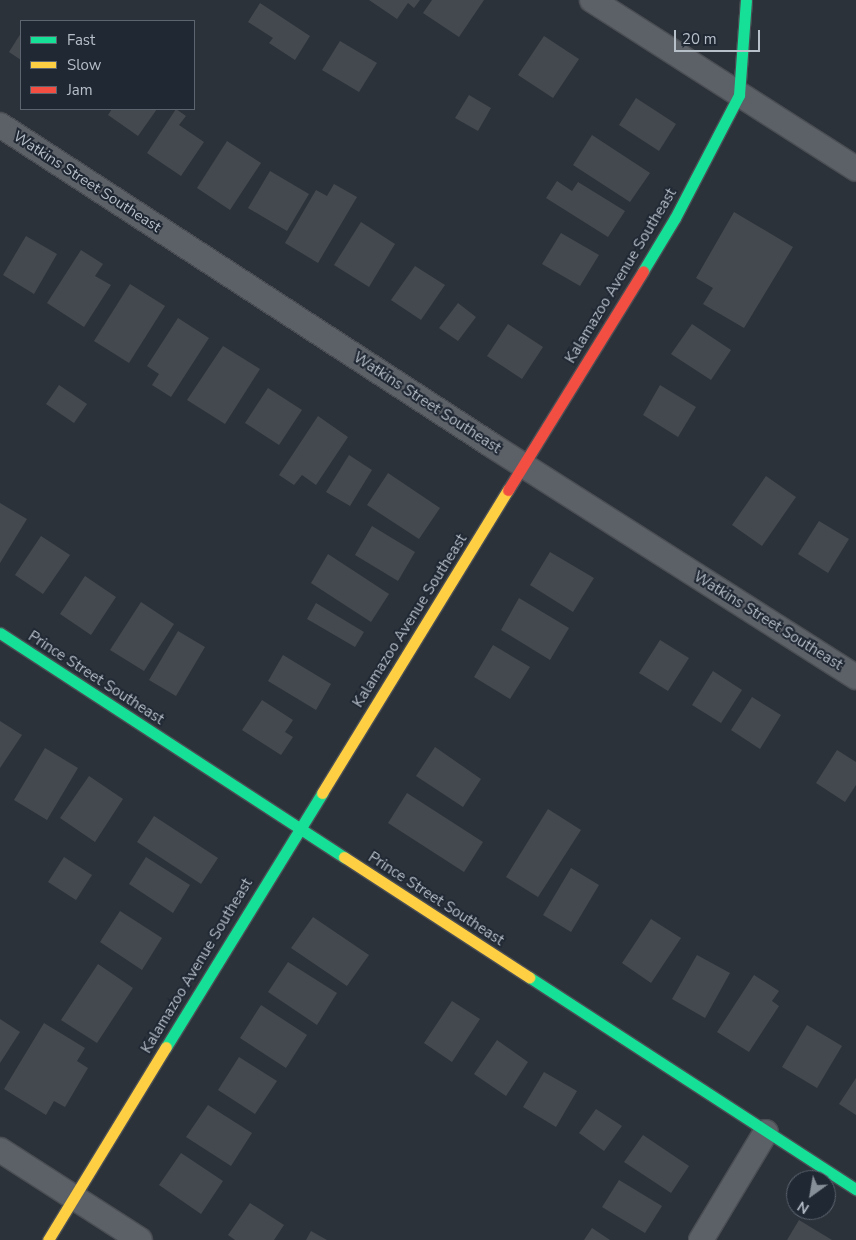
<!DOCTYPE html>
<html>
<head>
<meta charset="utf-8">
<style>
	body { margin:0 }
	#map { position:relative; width:856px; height:1240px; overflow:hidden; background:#2c3239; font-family:"Nunito Sans",sans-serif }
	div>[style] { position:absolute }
	.building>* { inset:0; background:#44494f }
	.roads { filter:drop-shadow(1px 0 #4a4e54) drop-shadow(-1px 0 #4a4e54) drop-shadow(0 1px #4a4e54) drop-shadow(0 -1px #4a4e54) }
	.street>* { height:24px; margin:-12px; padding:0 12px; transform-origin:12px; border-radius:12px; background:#5c6067 }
	.fast>* { height:11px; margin:-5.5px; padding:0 5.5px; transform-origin:5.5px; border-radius:5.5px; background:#16e098 }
	.slow>* { height:11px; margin:-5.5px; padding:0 5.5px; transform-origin:5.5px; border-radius:5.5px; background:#ffcf43 }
	.jam>* { height:11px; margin:-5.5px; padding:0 5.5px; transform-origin:5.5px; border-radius:5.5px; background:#f24e42 }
	span { translate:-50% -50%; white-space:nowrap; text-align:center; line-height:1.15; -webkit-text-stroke:4px #202834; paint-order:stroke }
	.street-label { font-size:15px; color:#b7bfc9 }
	.legend { position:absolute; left:20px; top:20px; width:175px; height:90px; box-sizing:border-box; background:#202834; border:1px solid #5c6470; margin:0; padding:6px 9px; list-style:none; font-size:15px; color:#b7bfc9 }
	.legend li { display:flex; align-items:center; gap:10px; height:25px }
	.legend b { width:25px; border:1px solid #5c6470 }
	.north { position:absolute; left:786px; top:1170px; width:50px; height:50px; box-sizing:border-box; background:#202834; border:1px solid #5c6470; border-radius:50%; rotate:212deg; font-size:14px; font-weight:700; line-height:20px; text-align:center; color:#b7bfc9 }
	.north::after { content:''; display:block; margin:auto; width:18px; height:22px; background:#868e97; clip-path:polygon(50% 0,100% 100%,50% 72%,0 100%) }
	.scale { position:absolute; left:674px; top:30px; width:86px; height:22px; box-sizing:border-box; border:2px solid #b7bfc9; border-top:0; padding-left:6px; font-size:15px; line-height:18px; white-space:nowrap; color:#b7bfc9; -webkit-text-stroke:4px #202834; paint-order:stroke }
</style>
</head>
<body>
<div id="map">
	<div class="building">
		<i style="clip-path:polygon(369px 0,420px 0,414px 8px,408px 3px,397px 19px)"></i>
		<i style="clip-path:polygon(432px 0,484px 0,459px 37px,423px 13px)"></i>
		<i style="clip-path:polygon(260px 3px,310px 36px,295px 60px,269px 43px,273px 38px,248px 22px)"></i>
		<i style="clip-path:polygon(21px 33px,21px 60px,9px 52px)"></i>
		<i style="clip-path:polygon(544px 36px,579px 59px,553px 98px,518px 75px)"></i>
		<i style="clip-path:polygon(340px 41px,377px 63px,359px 92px,322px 70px)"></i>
		<i style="clip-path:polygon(469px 95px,491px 108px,478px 131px,455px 118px)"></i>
		<i style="clip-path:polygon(636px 98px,676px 124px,659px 151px,619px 125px)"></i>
		<i style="clip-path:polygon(112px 109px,157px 109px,138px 136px,108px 115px)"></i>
		<i style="clip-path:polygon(176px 109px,186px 116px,179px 125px,204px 142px,181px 176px,147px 153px)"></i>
		<i style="clip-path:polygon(592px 135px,650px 173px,630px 202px,573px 165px)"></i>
		<i style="clip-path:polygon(227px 141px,261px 163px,230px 210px,197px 188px)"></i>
		<i style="clip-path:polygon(270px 171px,309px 194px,287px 231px,248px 208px)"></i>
		<i style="clip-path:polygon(557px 181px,572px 191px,578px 182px,625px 211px,608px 237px,546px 198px)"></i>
		<i style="clip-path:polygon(334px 184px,357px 197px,318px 263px,285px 243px,316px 190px,327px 196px)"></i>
		<i style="clip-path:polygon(734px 212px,793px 247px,744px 328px,703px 304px,713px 288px,696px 278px)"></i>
		<i style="clip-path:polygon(361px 222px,395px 244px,369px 287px,334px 265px)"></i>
		<i style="clip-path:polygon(561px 233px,599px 255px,580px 286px,542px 264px)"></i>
		<i style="clip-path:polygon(26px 236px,57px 254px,34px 294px,3px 275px)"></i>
		<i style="clip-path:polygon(81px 250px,103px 264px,95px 276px,111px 285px,84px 327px,47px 303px)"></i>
		<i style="clip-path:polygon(415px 266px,445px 285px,421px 320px,391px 300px)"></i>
		<i style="clip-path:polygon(130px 284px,165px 306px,129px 363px,94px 341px)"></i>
		<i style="clip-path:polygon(458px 303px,476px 317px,458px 341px,439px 328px)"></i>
		<i style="clip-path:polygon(178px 318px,209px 338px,171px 397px,152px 385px,159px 374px,147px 366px)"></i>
		<i style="clip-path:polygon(508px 324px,543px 347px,522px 379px,487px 356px)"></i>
		<i style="clip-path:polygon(692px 324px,731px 350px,711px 380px,671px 354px)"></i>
		<i style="clip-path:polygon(223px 346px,260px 369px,225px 424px,187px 400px)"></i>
		<i style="clip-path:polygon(59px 385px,87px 404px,74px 423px,46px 404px)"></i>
		<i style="clip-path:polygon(660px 385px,696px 407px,678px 437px,643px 415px)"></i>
		<i style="clip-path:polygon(268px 388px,302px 410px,279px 445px,245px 423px)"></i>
		<i style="clip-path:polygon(318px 416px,348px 437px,316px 485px,302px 475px,294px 485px,279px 475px)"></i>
		<i style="clip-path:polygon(349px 455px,372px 470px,350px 506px,326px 492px)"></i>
		<i style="clip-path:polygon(388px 473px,440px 508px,419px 539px,367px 505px)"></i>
		<i style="clip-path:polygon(766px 476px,796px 497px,762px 546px,732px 525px)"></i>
		<i style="clip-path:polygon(0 503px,27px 519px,0 563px)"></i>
		<i style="clip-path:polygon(819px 521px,849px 539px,828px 573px,798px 554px)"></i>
		<i style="clip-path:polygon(372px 526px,415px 552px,398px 581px,355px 555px)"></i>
		<i style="clip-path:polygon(41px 536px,70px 555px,43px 594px,15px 575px)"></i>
		<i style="clip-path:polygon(550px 552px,594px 578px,573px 612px,530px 585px)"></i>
		<i style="clip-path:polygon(328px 554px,389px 594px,371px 622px,311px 583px)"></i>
		<i style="clip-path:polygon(85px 576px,116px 597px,91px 635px,60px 614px)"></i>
		<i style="clip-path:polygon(519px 598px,569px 628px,550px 660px,501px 630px)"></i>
		<i style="clip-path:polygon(141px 602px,174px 624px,144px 671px,110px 650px)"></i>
		<i style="clip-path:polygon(316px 603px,364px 632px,355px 647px,307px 619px)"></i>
		<i style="clip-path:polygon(178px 631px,205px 647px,176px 696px,149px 680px)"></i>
		<i style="clip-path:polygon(660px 640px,689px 658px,668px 691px,639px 673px)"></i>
		<i style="clip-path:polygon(493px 645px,530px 667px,510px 699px,474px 677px)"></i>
		<i style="clip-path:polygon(283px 655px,331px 684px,316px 710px,268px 681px)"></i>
		<i style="clip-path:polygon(713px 671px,742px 690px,721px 723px,692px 705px)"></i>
		<i style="clip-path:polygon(752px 697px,781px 715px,760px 749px,731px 730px)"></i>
		<i style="clip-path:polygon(262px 700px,293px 720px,285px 732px,293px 737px,281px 755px,242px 730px)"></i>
		<i style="clip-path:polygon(0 721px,22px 735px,0 768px)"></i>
		<i style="clip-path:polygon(435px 747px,481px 779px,463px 807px,416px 776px)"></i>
		<i style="clip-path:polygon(45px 748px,78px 768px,47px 820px,14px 800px)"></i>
		<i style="clip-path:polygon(837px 750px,856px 762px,856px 785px,845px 802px,816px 783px)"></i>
		<i style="clip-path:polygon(89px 776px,123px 799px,95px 842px,60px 818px)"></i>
		<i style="clip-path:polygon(407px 793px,483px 842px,464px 872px,388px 823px)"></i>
		<i style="clip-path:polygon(548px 809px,581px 830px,538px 897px,506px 877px)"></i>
		<i style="clip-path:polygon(154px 816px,218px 858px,201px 884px,137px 842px)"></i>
		<i style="clip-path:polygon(64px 857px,92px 875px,76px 900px,48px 882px)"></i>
		<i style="clip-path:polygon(146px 857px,190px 885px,173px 913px,129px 884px)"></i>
		<i style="clip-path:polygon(571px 868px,599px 885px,571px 932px,543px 915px)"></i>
		<i style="clip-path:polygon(120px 911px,162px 938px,142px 970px,100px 942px)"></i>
		<i style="clip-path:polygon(313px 917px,369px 955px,347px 986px,291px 948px)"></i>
		<i style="clip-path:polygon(651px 919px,681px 938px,651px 983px,622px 963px)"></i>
		<i style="clip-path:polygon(697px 955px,730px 973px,705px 1018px,672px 999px)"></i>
		<i style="clip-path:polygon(288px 962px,337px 993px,317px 1025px,268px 992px)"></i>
		<i style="clip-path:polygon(98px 964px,133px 988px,97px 1043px,61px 1020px)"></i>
		<i style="clip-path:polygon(754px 975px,779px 991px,772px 1001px,779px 1006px,749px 1052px,717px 1032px)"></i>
		<i style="clip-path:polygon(452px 1001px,480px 1019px,452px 1062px,424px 1043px)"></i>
		<i style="clip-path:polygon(261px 1005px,307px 1035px,286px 1068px,240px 1038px)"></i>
		<i style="clip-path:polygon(0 1019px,20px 1032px,0 1063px)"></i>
		<i style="clip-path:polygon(44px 1023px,85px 1048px,77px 1061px,88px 1068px,65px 1107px,54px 1101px,46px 1115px,4px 1089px)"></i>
		<i style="clip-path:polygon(807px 1025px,842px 1046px,817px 1088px,782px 1067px)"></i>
		<i style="clip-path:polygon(497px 1040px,528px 1062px,506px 1096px,474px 1074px)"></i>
		<i style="clip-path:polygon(239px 1057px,277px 1081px,255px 1114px,218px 1090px)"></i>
		<i style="clip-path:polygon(544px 1072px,577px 1091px,556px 1127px,523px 1107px)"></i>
		<i style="clip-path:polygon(856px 1078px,856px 1115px,839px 1104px)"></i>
		<i style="clip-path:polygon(208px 1105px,252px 1133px,231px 1166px,186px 1137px)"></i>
		<i style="clip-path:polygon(596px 1109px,622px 1126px,604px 1151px,579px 1133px)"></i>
		<i style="clip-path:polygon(643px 1135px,689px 1166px,671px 1193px,624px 1162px)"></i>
		<i style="clip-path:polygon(181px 1153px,223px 1181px,201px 1214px,159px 1185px)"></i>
		<i style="clip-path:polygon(619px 1180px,662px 1206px,645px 1233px,602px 1207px)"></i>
		<i style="clip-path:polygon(250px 1203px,284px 1225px,274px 1240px,235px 1240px,228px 1235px)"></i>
		<i style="clip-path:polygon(799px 1220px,832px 1240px,787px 1240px)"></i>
		<i style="clip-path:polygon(592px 1228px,610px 1240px,584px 1240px)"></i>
		<i style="clip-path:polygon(311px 1231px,327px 1240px,306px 1240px)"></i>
	</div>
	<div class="roads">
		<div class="street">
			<i style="left:592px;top:0;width:313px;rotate:32.6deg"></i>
			<i style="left:0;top:125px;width:588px;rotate:33.07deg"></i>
			<i style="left:493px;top:446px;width:430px;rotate:32.5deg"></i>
			<i style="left:0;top:1150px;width:166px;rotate:32.7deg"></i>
			<i style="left:701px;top:1240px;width:126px;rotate:-59deg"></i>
		</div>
		<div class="fast">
			<i style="left:643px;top:271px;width:62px;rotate:-58.9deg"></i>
			<i style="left:675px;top:218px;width:139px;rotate:-62.5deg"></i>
			<i style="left:739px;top:95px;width:95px;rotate:-85.8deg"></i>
			<i style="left:0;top:633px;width:411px;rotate:33.1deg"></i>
			<i style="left:529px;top:977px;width:390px;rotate:33deg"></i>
			<i style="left:166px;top:1047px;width:298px;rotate:-58.4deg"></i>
		</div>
		<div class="slow">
			<i style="left:322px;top:793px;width:356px;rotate:-58.5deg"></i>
			<i style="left:344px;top:857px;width:221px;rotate:33deg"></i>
			<i style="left:48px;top:1240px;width:226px;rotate:-58.6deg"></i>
		</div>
		<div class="jam">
			<i style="left:508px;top:490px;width:257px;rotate:-58.3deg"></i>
		</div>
	</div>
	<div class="street-label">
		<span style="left:87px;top:182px;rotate:33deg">Watkins Street Southeast</span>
		<span style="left:621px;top:276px;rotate:-59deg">Kalamazoo Avenue Southeast</span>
		<span style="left:427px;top:403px;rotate:33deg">Watkins Street Southeast</span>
		<span style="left:410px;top:621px;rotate:-58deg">Kalamazoo Avenue Southeast</span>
		<span style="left:768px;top:621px;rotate:32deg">Watkins Street Southeast</span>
		<span style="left:96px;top:678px;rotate:33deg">Prince Street Southeast</span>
		<span style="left:436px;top:899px;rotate:33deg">Prince Street Southeast</span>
		<span style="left:197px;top:966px;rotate:-59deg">Kalamazoo Avenue Southeast</span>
	</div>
	<ul class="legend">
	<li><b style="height:6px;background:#16e098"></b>Fast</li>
	<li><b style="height:6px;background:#ffcf43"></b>Slow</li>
	<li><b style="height:6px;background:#f24e42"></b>Jam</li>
	</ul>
	<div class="north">N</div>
	<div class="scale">20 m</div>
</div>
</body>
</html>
